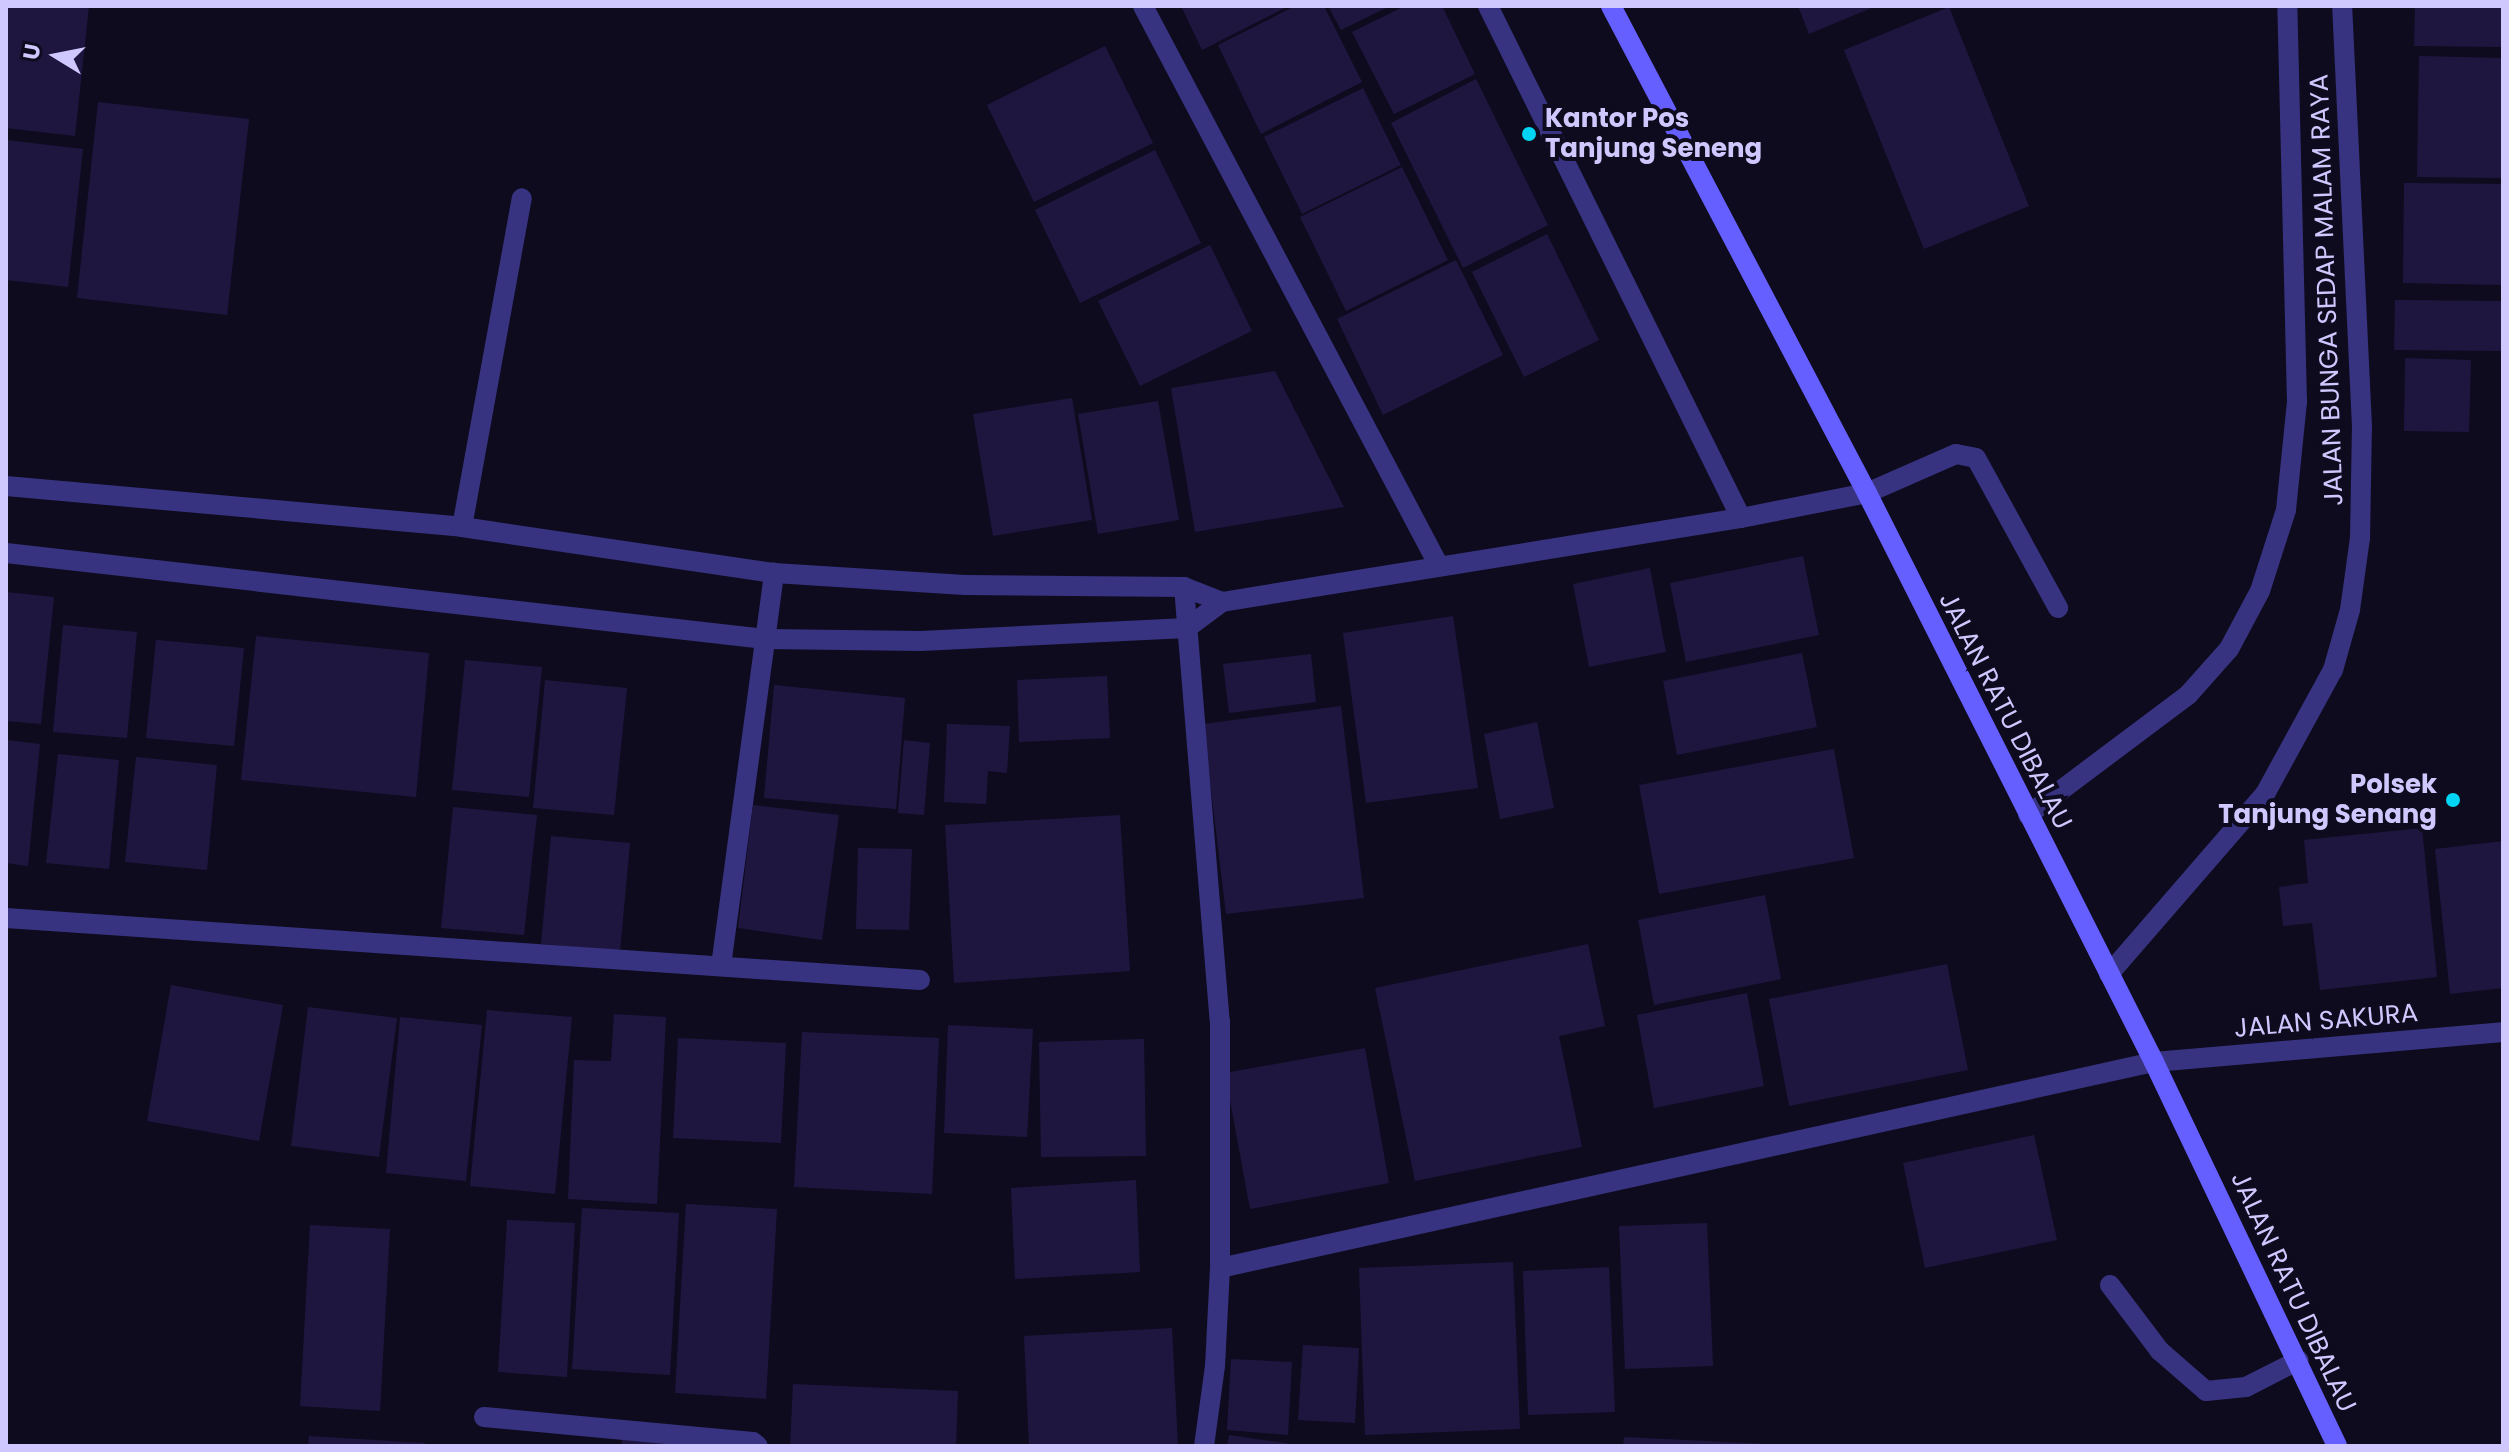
<!DOCTYPE html>
<html>
<head>
<meta charset="utf-8">
<style>
	body { margin:0 }
	#map { position:relative; width:2509px; height:1452px; overflow:hidden; background:#0e0b1e; font-family:Poppins,sans-serif }
	div>[style] { position:absolute }
	.building>* { inset:0; background:#1f1640 }
	.service>* { height:20px; margin:-10px; padding:0 10px; transform-origin:10px; border-radius:10px; background:#373380 }
	.minor>* { height:20px; margin:-10px; padding:0 10px; transform-origin:10px; border-radius:10px; background:#373380 }
	.tertiary>* { height:20px; margin:-10px; padding:0 10px; transform-origin:10px; border-radius:10px; background:#373380 }
	.secondary>* { height:20px; margin:-10px; padding:0 10px; transform-origin:10px; border-radius:10px; background:#665fff }
	.dots>* { width:22px; height:22px; translate:-50% -50%; box-sizing:border-box; border:4px solid #0e0b1e; border-radius:50% }
	span { translate:-50% -50%; white-space:nowrap; text-align:center; line-height:1.15; -webkit-text-stroke:8px #0e0b1e; paint-order:stroke }
	.poi-label { font-size:26px; color:#cfc8ff; font-weight:700 }
	.left { translate:0 -50%; text-align:left }
	.right { translate:-100% -50%; text-align:right }
	.street-label { font-size:26px; color:#cfc8ff }
	.frame { position:absolute; inset:0; border:8px solid #cfc8ff; pointer-events:none }
	.north { position:absolute; left:16px; top:16px; width:80px; height:80px; -webkit-text-stroke:6px #0e0b1e; paint-order:stroke; rotate:280deg; font-size:22px; font-weight:700; line-height:32px; text-align:center; color:#cfc8ff }
	.north::after { content:''; display:block; margin:auto; width:28px; height:36px; background:#cfc8ff; clip-path:polygon(50% 0,100% 100%,50% 72%,0 100%) }
</style>
</head>
<body>
<div id="map">
	<div class="building">
		<i style="clip-path:polygon(6px 6px,89px 6px,75px 136px,6px 128px)"></i>
		<i style="clip-path:polygon(1181px 6px,1289px 6px,1202px 50px)"></i>
		<i style="clip-path:polygon(1295px 6px,1324px 6px,1362px 82px,1261px 134px,1218px 45px)"></i>
		<i style="clip-path:polygon(1328px 6px,1390px 6px,1341px 30px)"></i>
		<i style="clip-path:polygon(1405px 6px,1442px 6px,1475px 74px,1394px 114px,1352px 32px)"></i>
		<i style="clip-path:polygon(1798px 6px,1876px 6px,1809px 34px)"></i>
		<i style="clip-path:polygon(2415px 6px,2503px 6px,2503px 47px,2414px 46px)"></i>
		<i style="clip-path:polygon(1949px 7px,2029px 206px,1924px 249px,1844px 50px)"></i>
		<i style="clip-path:polygon(1105px 46px,1153px 143px,1034px 202px,987px 105px)"></i>
		<i style="clip-path:polygon(2419px 56px,2503px 58px,2503px 178px,2417px 177px)"></i>
		<i style="clip-path:polygon(1476px 79px,1548px 225px,1463px 268px,1391px 123px)"></i>
		<i style="clip-path:polygon(1363px 88px,1401px 165px,1302px 214px,1264px 137px)"></i>
		<i style="clip-path:polygon(98px 102px,249px 119px,227px 315px,77px 298px)"></i>
		<i style="clip-path:polygon(6px 140px,83px 149px,68px 287px,6px 280px)"></i>
		<i style="clip-path:polygon(1155px 150px,1201px 243px,1080px 303px,1035px 210px)"></i>
		<i style="clip-path:polygon(1402px 167px,1448px 260px,1346px 311px,1300px 217px)"></i>
		<i style="clip-path:polygon(2404px 183px,2503px 184px,2503px 285px,2403px 283px)"></i>
		<i style="clip-path:polygon(1547px 234px,1599px 340px,1524px 377px,1472px 272px)"></i>
		<i style="clip-path:polygon(1210px 245px,1252px 331px,1140px 386px,1098px 301px)"></i>
		<i style="clip-path:polygon(1456px 260px,1503px 355px,1383px 415px,1337px 319px)"></i>
		<i style="clip-path:polygon(2395px 300px,2503px 301px,2503px 351px,2394px 350px)"></i>
		<i style="clip-path:polygon(2405px 358px,2471px 360px,2469px 432px,2404px 431px)"></i>
		<i style="clip-path:polygon(1275px 371px,1344px 507px,1195px 532px,1171px 388px)"></i>
		<i style="clip-path:polygon(1072px 398px,1092px 520px,993px 536px,973px 414px)"></i>
		<i style="clip-path:polygon(1158px 401px,1179px 520px,1098px 534px,1078px 414px)"></i>
		<i style="clip-path:polygon(1803px 556px,1819px 635px,1686px 662px,1670px 583px)"></i>
		<i style="clip-path:polygon(1650px 568px,1666px 652px,1589px 667px,1573px 584px)"></i>
		<i style="clip-path:polygon(6px 592px,54px 597px,41px 724px,6px 721px)"></i>
		<i style="clip-path:polygon(1453px 616px,1478px 788px,1366px 803px,1343px 633px)"></i>
		<i style="clip-path:polygon(63px 625px,137px 632px,127px 738px,53px 732px)"></i>
		<i style="clip-path:polygon(256px 636px,429px 653px,416px 797px,241px 780px)"></i>
		<i style="clip-path:polygon(156px 640px,244px 648px,234px 746px,146px 738px)"></i>
		<i style="clip-path:polygon(1802px 653px,1817px 727px,1677px 755px,1663px 681px)"></i>
		<i style="clip-path:polygon(1311px 654px,1316px 702px,1229px 713px,1223px 664px)"></i>
		<i style="clip-path:polygon(465px 660px,542px 667px,529px 797px,452px 790px)"></i>
		<i style="clip-path:polygon(1107px 676px,1110px 738px,1019px 742px,1017px 680px)"></i>
		<i style="clip-path:polygon(545px 680px,627px 688px,614px 815px,533px 808px)"></i>
		<i style="clip-path:polygon(774px 685px,905px 698px,896px 809px,764px 798px)"></i>
		<i style="clip-path:polygon(1341px 706px,1364px 898px,1226px 914px,1203px 724px)"></i>
		<i style="clip-path:polygon(1537px 722px,1554px 808px,1500px 819px,1484px 734px)"></i>
		<i style="clip-path:polygon(947px 724px,1010px 726px,1007px 773px,988px 771px,986px 804px,944px 802px)"></i>
		<i style="clip-path:polygon(6px 740px,40px 744px,28px 866px,6px 863px)"></i>
		<i style="clip-path:polygon(904px 740px,930px 743px,924px 815px,898px 813px)"></i>
		<i style="clip-path:polygon(1834px 749px,1854px 858px,1659px 894px,1639px 785px)"></i>
		<i style="clip-path:polygon(58px 754px,119px 760px,109px 869px,46px 863px)"></i>
		<i style="clip-path:polygon(136px 757px,217px 765px,207px 870px,125px 862px)"></i>
		<i style="clip-path:polygon(753px 805px,839px 815px,822px 940px,738px 928px)"></i>
		<i style="clip-path:polygon(453px 807px,537px 815px,524px 935px,441px 928px)"></i>
		<i style="clip-path:polygon(1120px 815px,1130px 971px,954px 983px,945px 825px)"></i>
		<i style="clip-path:polygon(2422px 828px,2437px 977px,2320px 990px,2312px 923px,2283px 926px,2279px 887px,2308px 883px,2304px 840px)"></i>
		<i style="clip-path:polygon(551px 836px,630px 843px,620px 951px,541px 944px)"></i>
		<i style="clip-path:polygon(2503px 841px,2503px 988px,2450px 994px,2435px 849px)"></i>
		<i style="clip-path:polygon(858px 848px,912px 849px,909px 930px,856px 929px)"></i>
		<i style="clip-path:polygon(1765px 895px,1781px 979px,1654px 1005px,1638px 920px)"></i>
		<i style="clip-path:polygon(1588px 944px,1605px 1026px,1559px 1036px,1582px 1147px,1415px 1181px,1375px 988px)"></i>
		<i style="clip-path:polygon(1947px 964px,1968px 1070px,1789px 1106px,1769px 999px)"></i>
		<i style="clip-path:polygon(171px 985px,283px 1005px,259px 1141px,147px 1121px)"></i>
		<i style="clip-path:polygon(1747px 993px,1764px 1086px,1654px 1108px,1637px 1015px)"></i>
		<i style="clip-path:polygon(308px 1007px,397px 1018px,379px 1157px,291px 1146px)"></i>
		<i style="clip-path:polygon(487px 1010px,572px 1017px,555px 1194px,470px 1186px)"></i>
		<i style="clip-path:polygon(614px 1014px,666px 1017px,657px 1204px,568px 1199px,574px 1060px,611px 1061px)"></i>
		<i style="clip-path:polygon(400px 1017px,482px 1025px,466px 1181px,386px 1173px)"></i>
		<i style="clip-path:polygon(948px 1025px,1033px 1029px,1027px 1137px,944px 1133px)"></i>
		<i style="clip-path:polygon(802px 1032px,939px 1038px,932px 1194px,794px 1187px)"></i>
		<i style="clip-path:polygon(678px 1038px,786px 1043px,781px 1143px,673px 1138px)"></i>
		<i style="clip-path:polygon(1144px 1039px,1146px 1156px,1041px 1157px,1039px 1042px)"></i>
		<i style="clip-path:polygon(1365px 1048px,1389px 1183px,1250px 1209px,1225px 1073px)"></i>
		<i style="clip-path:polygon(2034px 1135px,2057px 1240px,1925px 1268px,1903px 1163px)"></i>
		<i style="clip-path:polygon(1136px 1180px,1140px 1272px,1015px 1279px,1011px 1188px)"></i>
		<i style="clip-path:polygon(686px 1204px,777px 1209px,766px 1399px,675px 1393px)"></i>
		<i style="clip-path:polygon(582px 1208px,679px 1213px,670px 1375px,572px 1369px)"></i>
		<i style="clip-path:polygon(507px 1220px,575px 1223px,567px 1377px,498px 1372px)"></i>
		<i style="clip-path:polygon(1707px 1223px,1713px 1366px,1625px 1369px,1619px 1226px)"></i>
		<i style="clip-path:polygon(310px 1225px,390px 1229px,380px 1411px,300px 1406px)"></i>
		<i style="clip-path:polygon(1513px 1262px,1520px 1429px,1365px 1435px,1359px 1268px)"></i>
		<i style="clip-path:polygon(1609px 1267px,1615px 1412px,1528px 1415px,1523px 1271px)"></i>
		<i style="clip-path:polygon(1172px 1328px,1178px 1446px,1029px 1446px,1024px 1336px)"></i>
		<i style="clip-path:polygon(1303px 1345px,1359px 1348px,1355px 1423px,1298px 1420px)"></i>
		<i style="clip-path:polygon(1231px 1359px,1292px 1362px,1288px 1435px,1227px 1430px)"></i>
		<i style="clip-path:polygon(793px 1384px,958px 1391px,956px 1446px,790px 1446px)"></i>
		<i style="clip-path:polygon(1229px 1435px,1292px 1444px,1292px 1446px,1227px 1446px)"></i>
		<i style="clip-path:polygon(309px 1436px,425px 1443px,425px 1446px,308px 1446px)"></i>
		<i style="clip-path:polygon(1624px 1437px,1768px 1444px,1768px 1446px,1623px 1446px)"></i>
		<i style="clip-path:polygon(622px 1439px,696px 1446px,622px 1446px)"></i>
	</div>
	<div class="service">
		<i style="left:1867px;top:493px;width:97px;rotate:-23.7deg"></i>
		<i style="left:1956px;top:454px;width:20px;rotate:11deg"></i>
		<i style="left:1976px;top:458px;width:171px;rotate:61.3deg"></i>
		<i style="left:462px;top:527px;width:334px;rotate:-79.7deg"></i>
		<i style="left:2110px;top:1285px;width:83px;rotate:52.9deg"></i>
		<i style="left:2160px;top:1351px;width:61px;rotate:41deg"></i>
		<i style="left:2206px;top:1391px;width:40px;rotate:-5.7deg"></i>
		<i style="left:2246px;top:1387px;width:59px;rotate:-27deg"></i>
	</div>
	<div class="minor">
		<i style="left:1143px;top:6px;width:631px;rotate:62.14deg"></i>
		<i style="left:1488px;top:6px;width:571px;rotate:63.7deg"></i>
		<i style="left:6px;top:486px;width:458px;rotate:5.1deg"></i>
		<i style="left:462px;top:527px;width:315px;rotate:8.4deg"></i>
		<i style="left:774px;top:573px;width:191px;rotate:3.6deg"></i>
		<i style="left:965px;top:585px;width:219px;rotate:0.5deg"></i>
		<i style="left:1184px;top:587px;width:41px;rotate:21.5deg"></i>
		<i style="left:6px;top:553px;width:765px;rotate:6.46deg"></i>
		<i style="left:766px;top:639px;width:155px;rotate:0.7deg"></i>
		<i style="left:921px;top:641px;width:266px;rotate:-2.8deg"></i>
		<i style="left:1187px;top:628px;width:44px;rotate:-36.6deg"></i>
		<i style="left:1222px;top:602px;width:526px;rotate:-9.19deg"></i>
		<i style="left:1741px;top:518px;width:128px;rotate:-11.2deg"></i>
		<i style="left:1184px;top:587px;width:435px;rotate:85.3deg"></i>
		<i style="left:1220px;top:1021px;width:247px;rotate:90deg"></i>
		<i style="left:1220px;top:1268px;width:98px;rotate:92.9deg"></i>
		<i style="left:1215px;top:1366px;width:81px;rotate:97.8deg"></i>
		<i style="left:6px;top:918px;width:916px;rotate:3.88deg"></i>
		<i style="left:721px;top:966px;width:397px;rotate:-82.3deg"></i>
		<i style="left:1220px;top:1268px;width:956px;rotate:-12.44deg"></i>
		<i style="left:2154px;top:1062px;width:350px;rotate:-4.9deg"></i>
		<i style="left:484px;top:1417px;width:270px;rotate:5.3deg"></i>
		<i style="left:753px;top:1442px;width:6px;rotate:39deg"></i>
	</div>
	<div class="tertiary">
		<i style="left:2028px;top:815px;width:200px;rotate:-36.9deg"></i>
		<i style="left:2188px;top:695px;width:62px;rotate:-48.3deg"></i>
		<i style="left:2229px;top:649px;width:66px;rotate:-61.9deg"></i>
		<i style="left:2260px;top:591px;width:85px;rotate:-72.2deg"></i>
		<i style="left:2286px;top:510px;width:109px;rotate:-84.2deg"></i>
		<i style="left:2297px;top:402px;width:396px;rotate:-91.4deg"></i>
		<i style="left:2109px;top:974px;width:238px;rotate:-49.1deg"></i>
		<i style="left:2265px;top:794px;width:141px;rotate:-61.3deg"></i>
		<i style="left:2333px;top:670px;width:62px;rotate:-74.2deg"></i>
		<i style="left:2350px;top:610px;width:73px;rotate:-82.1deg"></i>
		<i style="left:2360px;top:538px;width:111px;rotate:-89deg"></i>
		<i style="left:2362px;top:427px;width:421px;rotate:-92.7deg"></i>
	</div>
	<div class="secondary">
		<i style="left:1611px;top:6px;width:550px;rotate:62.27deg"></i>
		<i style="left:1867px;top:493px;width:637px;rotate:63.23deg"></i>
		<i style="left:2154px;top:1062px;width:425px;rotate:64.5deg"></i>
	</div>
	<div class="dots">
		<i style="left:1529px;top:134px;background:#00d6f3"></i>
		<i style="left:2453px;top:800px;background:#00d6f3"></i>
	</div>
	<div class="poi-label">
		<span class="left" style="left:1545px;top:134px">Kantor Pos<br>Tanjung Seneng</span>
		<span class="right" style="left:2437px;top:800px">Polsek<br>Tanjung Senang</span>
	</div>
	<div class="street-label">
		<span style="left:2327px;top:290px;rotate:-92deg">JALAN BUNGA SEDAP MALAM RAYA</span>
		<span style="left:2005px;top:711px;rotate:63deg">JALAN RATU DIBALAU</span>
		<span style="left:2326px;top:1021px;rotate:-5deg">JALAN SAKURA</span>
		<span style="left:2293px;top:1292px;rotate:65deg">JALAN RATU DIBALAU</span>
	</div>
	<div class="frame"></div>
	<div class="north">U</div>
</div>
</body>
</html>
